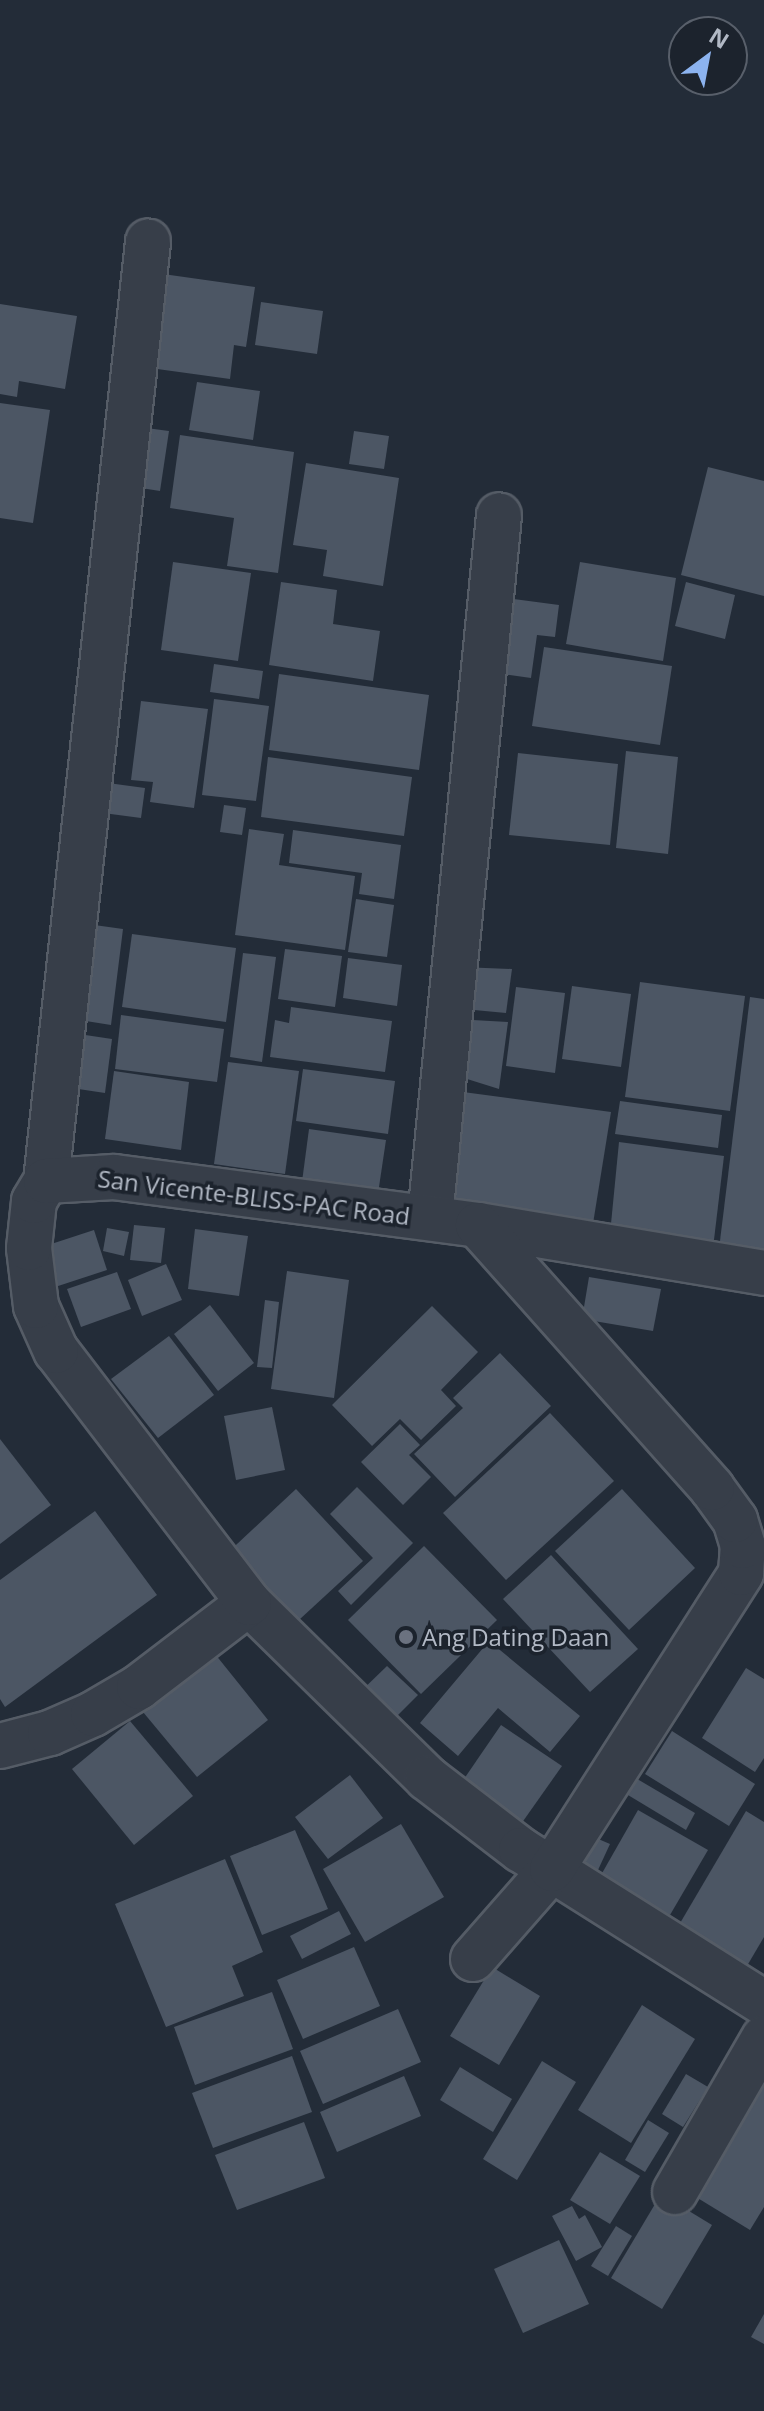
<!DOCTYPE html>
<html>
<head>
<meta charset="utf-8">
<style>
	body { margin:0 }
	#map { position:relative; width:764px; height:2411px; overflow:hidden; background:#232c38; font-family:"Open Sans",sans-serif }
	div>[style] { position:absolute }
	.building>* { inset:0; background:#4c5664 }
	.roads { filter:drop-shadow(2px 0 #555c66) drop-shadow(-2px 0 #555c66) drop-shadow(0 2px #555c66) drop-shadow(0 -2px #555c66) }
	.minor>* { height:44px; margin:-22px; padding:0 22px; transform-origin:22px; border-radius:22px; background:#373e49 }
	.dots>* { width:22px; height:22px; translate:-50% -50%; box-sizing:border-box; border:4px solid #1c232d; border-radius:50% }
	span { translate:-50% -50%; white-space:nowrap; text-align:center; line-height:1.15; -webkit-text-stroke:7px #1c232d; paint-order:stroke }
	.street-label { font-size:24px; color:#b2b9c5 }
	.poi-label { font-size:24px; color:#b2b9c5 }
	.left { translate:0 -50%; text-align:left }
	.north { position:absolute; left:668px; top:16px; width:80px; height:80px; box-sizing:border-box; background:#1c232d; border:2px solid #585f6a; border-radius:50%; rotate:32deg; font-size:22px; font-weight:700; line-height:32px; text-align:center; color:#b2b9c5 }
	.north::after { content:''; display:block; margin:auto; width:28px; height:36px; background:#8cb3ef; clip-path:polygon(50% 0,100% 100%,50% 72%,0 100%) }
</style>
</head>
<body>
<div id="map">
	<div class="building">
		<i style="clip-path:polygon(163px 274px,255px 287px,246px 347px,234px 345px,230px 379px,150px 368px)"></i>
		<i style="clip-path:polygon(261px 302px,323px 311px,317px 354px,255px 345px)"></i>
		<i style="clip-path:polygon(0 304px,77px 316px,65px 389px,19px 381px,17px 397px,0 394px)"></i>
		<i style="clip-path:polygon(197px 382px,260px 391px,253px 440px,189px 430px)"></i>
		<i style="clip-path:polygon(0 403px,50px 410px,33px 523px,0 518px)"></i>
		<i style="clip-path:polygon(131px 426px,169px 431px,160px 491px,122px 485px)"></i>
		<i style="clip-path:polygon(354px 431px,389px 436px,384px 469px,349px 464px)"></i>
		<i style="clip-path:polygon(180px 435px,294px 452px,278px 573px,227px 566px,234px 518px,170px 508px)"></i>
		<i style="clip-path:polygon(306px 463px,399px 478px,383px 586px,323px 576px,327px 550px,293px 545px)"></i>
		<i style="clip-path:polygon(708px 467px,764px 481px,764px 596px,681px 575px)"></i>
		<i style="clip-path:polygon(173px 562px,251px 573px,238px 661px,161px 650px)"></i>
		<i style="clip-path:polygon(580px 562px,676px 578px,663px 661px,566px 644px)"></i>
		<i style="clip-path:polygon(281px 582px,337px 590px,333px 624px,380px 631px,373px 681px,269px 665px)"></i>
		<i style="clip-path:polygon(686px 582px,735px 595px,725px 639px,675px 626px)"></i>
		<i style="clip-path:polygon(498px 597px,559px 605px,555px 637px,537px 635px,531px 678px,487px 672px)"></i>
		<i style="clip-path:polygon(544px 647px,672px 666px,660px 745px,532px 726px)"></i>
		<i style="clip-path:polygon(214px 664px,263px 671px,259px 699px,210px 692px)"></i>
		<i style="clip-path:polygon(279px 674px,429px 695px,419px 770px,269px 750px)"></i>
		<i style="clip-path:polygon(214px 699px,269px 706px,256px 801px,202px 795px)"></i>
		<i style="clip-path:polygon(141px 701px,208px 709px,194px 808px,150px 802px,153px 782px,131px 780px)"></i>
		<i style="clip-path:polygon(626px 751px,678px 757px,668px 854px,616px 848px)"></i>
		<i style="clip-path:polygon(518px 753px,618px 764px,610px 845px,509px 835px)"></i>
		<i style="clip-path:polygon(268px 757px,412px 777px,404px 836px,261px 817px)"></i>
		<i style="clip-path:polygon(93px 781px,145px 788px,141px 818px,88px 811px)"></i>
		<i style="clip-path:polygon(224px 805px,246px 808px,242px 835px,220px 832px)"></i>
		<i style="clip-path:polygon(249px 829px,284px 834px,279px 865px,355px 876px,345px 950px,235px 935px)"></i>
		<i style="clip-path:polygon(293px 830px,401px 845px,394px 899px,359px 894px,362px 873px,289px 863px)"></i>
		<i style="clip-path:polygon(356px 899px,394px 905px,387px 957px,348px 952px)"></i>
		<i style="clip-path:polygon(80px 923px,123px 929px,111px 1025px,67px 1018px)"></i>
		<i style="clip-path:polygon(132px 934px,236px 948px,226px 1022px,122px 1007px)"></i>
		<i style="clip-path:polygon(285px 949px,342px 956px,335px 1007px,278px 999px)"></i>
		<i style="clip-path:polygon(243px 953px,276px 957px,262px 1062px,230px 1057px)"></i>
		<i style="clip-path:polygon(348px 958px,402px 965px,397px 1006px,343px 998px)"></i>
		<i style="clip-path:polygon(461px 967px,512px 969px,506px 1013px,453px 1008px)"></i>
		<i style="clip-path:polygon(640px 982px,745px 996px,730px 1111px,625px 1097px)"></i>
		<i style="clip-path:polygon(572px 986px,631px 994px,621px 1067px,562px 1059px)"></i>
		<i style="clip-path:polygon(516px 987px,565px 993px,555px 1073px,506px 1066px)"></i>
		<i style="clip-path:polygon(750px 997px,764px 999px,764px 1255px,719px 1249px)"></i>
		<i style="clip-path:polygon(291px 1007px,392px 1021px,385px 1072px,270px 1057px,275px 1020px,289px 1023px)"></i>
		<i style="clip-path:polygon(121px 1015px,224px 1029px,217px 1082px,115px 1069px)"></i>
		<i style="clip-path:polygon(455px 1019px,508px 1022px,499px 1089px,448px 1073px)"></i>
		<i style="clip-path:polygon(72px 1033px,112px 1039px,105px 1093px,65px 1087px)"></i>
		<i style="clip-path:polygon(228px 1062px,299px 1071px,285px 1174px,214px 1164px)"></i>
		<i style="clip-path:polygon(303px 1069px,395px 1081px,388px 1134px,296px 1121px)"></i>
		<i style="clip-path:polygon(114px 1071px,189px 1082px,181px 1150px,105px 1139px)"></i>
		<i style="clip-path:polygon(448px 1090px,611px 1112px,591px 1236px,437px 1212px)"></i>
		<i style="clip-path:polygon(620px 1101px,722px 1115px,718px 1148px,615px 1134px)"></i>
		<i style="clip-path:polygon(309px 1129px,386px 1140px,376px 1207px,300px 1197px)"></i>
		<i style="clip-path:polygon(619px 1142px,724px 1156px,713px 1248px,610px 1234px)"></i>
		<i style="clip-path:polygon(134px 1225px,165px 1228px,161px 1263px,130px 1260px)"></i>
		<i style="clip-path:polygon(107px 1228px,129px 1232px,124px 1256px,103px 1251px)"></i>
		<i style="clip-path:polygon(195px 1229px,248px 1236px,239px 1296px,188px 1289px)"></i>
		<i style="clip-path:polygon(94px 1230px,107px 1270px,52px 1288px,39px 1248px)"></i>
		<i style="clip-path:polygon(166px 1264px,182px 1300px,142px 1316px,128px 1280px)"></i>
		<i style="clip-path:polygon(287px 1271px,349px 1280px,334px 1398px,271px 1389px)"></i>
		<i style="clip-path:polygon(117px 1272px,131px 1309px,81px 1327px,67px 1289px)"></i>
		<i style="clip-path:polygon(589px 1277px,661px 1289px,653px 1331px,582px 1319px)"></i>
		<i style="clip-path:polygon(265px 1300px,279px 1302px,272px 1368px,257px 1367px)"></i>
		<i style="clip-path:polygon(210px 1305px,254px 1363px,218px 1391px,174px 1334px)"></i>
		<i style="clip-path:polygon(432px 1306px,478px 1352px,441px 1390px,456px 1406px,421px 1440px,400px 1419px,372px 1446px,332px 1405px)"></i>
		<i style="clip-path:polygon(169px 1336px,214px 1395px,158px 1438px,111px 1379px)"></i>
		<i style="clip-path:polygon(500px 1353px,551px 1406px,455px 1497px,414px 1454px,463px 1408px,453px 1398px)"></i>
		<i style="clip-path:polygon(272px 1407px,285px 1470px,236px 1480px,224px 1416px)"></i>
		<i style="clip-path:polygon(550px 1413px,614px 1481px,506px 1580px,443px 1513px)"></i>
		<i style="clip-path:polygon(400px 1424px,420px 1445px,409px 1455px,431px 1477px,403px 1505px,361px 1462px)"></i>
		<i style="clip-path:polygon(0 1439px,51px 1505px,0 1544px)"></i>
		<i style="clip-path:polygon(357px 1487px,413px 1543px,351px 1605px,338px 1591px,373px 1558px,330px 1514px)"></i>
		<i style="clip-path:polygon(296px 1489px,363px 1561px,287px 1631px,221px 1559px)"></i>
		<i style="clip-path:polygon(622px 1489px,695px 1568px,629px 1630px,555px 1551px)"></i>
		<i style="clip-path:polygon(95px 1511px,157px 1595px,5px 1707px,0 1699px,0 1580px)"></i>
		<i style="clip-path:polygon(424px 1546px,497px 1620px,421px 1694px,348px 1620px)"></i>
		<i style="clip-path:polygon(551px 1555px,638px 1649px,590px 1692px,503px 1599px)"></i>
		<i style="clip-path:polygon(489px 1641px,580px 1716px,550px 1752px,498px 1708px,458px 1756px,420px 1723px)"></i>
		<i style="clip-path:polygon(215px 1654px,268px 1720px,197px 1777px,143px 1712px)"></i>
		<i style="clip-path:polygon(387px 1666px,418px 1695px,386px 1727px,355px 1697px)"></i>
		<i style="clip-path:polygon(746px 1668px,764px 1679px,764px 1758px,755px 1772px,702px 1738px)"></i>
		<i style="clip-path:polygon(130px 1721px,193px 1796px,134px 1845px,72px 1769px)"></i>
		<i style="clip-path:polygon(501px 1725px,562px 1766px,514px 1834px,455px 1792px)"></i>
		<i style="clip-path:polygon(672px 1731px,755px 1784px,729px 1826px,645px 1774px)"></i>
		<i style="clip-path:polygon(627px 1773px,695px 1813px,686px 1830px,618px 1789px)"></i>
		<i style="clip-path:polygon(350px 1775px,383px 1818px,328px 1859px,295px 1817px)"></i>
		<i style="clip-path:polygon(638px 1810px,708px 1850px,670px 1915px,601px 1875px)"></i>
		<i style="clip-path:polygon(746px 1811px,764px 1822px,764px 1937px,744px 1971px,676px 1930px)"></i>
		<i style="clip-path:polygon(401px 1824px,444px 1897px,365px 1942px,323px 1869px)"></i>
		<i style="clip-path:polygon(295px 1830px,328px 1909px,262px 1935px,230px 1856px)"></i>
		<i style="clip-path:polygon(582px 1832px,610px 1844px,598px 1870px,571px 1858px)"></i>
		<i style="clip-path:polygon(225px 1859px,263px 1952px,232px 1966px,244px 1996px,166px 2027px,115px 1904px)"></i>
		<i style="clip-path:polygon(339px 1911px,351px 1934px,302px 1959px,290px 1936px)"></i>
		<i style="clip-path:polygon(354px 1947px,380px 2006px,303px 2039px,277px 1980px)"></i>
		<i style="clip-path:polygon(492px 1967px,540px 1996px,499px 2065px,450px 2036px)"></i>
		<i style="clip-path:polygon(272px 1992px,293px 2049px,195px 2085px,174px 2027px)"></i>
		<i style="clip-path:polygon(642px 2005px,695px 2039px,631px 2143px,578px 2110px)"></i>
		<i style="clip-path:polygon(398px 2009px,421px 2062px,323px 2104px,300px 2051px)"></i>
		<i style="clip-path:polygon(292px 2056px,312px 2112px,213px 2148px,192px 2093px)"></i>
		<i style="clip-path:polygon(542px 2061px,576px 2082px,517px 2180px,483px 2159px)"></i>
		<i style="clip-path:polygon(460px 2067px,512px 2099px,493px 2132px,440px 2100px)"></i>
		<i style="clip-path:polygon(764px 2073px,764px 2207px,750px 2230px,691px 2194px)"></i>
		<i style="clip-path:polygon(686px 2074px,708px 2087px,683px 2127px,662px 2114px)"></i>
		<i style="clip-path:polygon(404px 2076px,421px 2116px,337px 2152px,320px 2112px)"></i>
		<i style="clip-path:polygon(648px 2120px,669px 2133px,645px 2172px,625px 2160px)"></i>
		<i style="clip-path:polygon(304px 2122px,325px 2178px,237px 2210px,215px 2155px)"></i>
		<i style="clip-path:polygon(600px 2152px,640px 2176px,610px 2224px,570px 2200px)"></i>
		<i style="clip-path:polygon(661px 2194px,712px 2225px,662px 2309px,611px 2278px)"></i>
		<i style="clip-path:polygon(572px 2206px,579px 2219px,585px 2215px,602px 2247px,576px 2261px,552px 2216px)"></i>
		<i style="clip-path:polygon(616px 2226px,632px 2236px,608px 2276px,591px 2266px)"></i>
		<i style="clip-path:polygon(559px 2240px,589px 2304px,523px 2333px,494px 2269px)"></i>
		<i style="clip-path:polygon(764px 2314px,764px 2344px,751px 2337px)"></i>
	</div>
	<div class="roads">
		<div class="minor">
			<i style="left:46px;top:1181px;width:945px;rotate:-83.8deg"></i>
			<i style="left:430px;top:1218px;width:706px;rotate:-84.39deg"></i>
			<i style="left:249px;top:1603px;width:250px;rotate:44.5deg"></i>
			<i style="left:427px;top:1778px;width:118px;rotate:37.5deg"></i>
			<i style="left:521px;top:1850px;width:287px;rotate:32.2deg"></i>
			<i style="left:0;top:1746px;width:52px;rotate:-14.6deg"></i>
			<i style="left:50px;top:1733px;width:47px;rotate:-23.8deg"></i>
			<i style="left:93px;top:1714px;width:53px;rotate:-30.4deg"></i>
			<i style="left:139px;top:1687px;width:138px;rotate:-37.4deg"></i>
			<i style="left:249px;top:1603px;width:317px;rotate:-127.4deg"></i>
			<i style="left:56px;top:1351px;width:49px;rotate:-114deg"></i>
			<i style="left:36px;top:1306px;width:58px;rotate:-96.9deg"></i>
			<i style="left:29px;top:1248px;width:47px;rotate:-83.9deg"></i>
			<i style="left:34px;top:1201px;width:23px;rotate:-59deg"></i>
			<i style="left:46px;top:1181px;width:68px;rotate:-3.4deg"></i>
			<i style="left:114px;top:1177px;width:367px;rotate:7.5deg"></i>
			<i style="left:478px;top:1225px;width:290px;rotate:9.5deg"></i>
			<i style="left:473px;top:1959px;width:120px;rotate:-48.7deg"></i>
			<i style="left:552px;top:1869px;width:351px;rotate:-57.4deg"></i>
			<i style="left:741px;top:1573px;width:27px;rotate:-86deg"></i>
			<i style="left:743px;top:1546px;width:27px;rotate:-107deg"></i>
			<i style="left:735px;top:1520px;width:39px;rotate:-126deg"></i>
			<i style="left:712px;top:1488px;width:352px;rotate:-131.7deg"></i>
			<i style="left:675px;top:2192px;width:178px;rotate:-60deg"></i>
		</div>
	</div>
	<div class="dots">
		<i style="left:406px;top:1637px;background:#6b7280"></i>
	</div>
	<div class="street-label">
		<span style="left:254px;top:1197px;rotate:7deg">San Vicente-BLISS-PAC Road</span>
	</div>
	<div class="poi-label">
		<span class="left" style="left:422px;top:1637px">Ang Dating Daan</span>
	</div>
	<div class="north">N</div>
</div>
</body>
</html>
